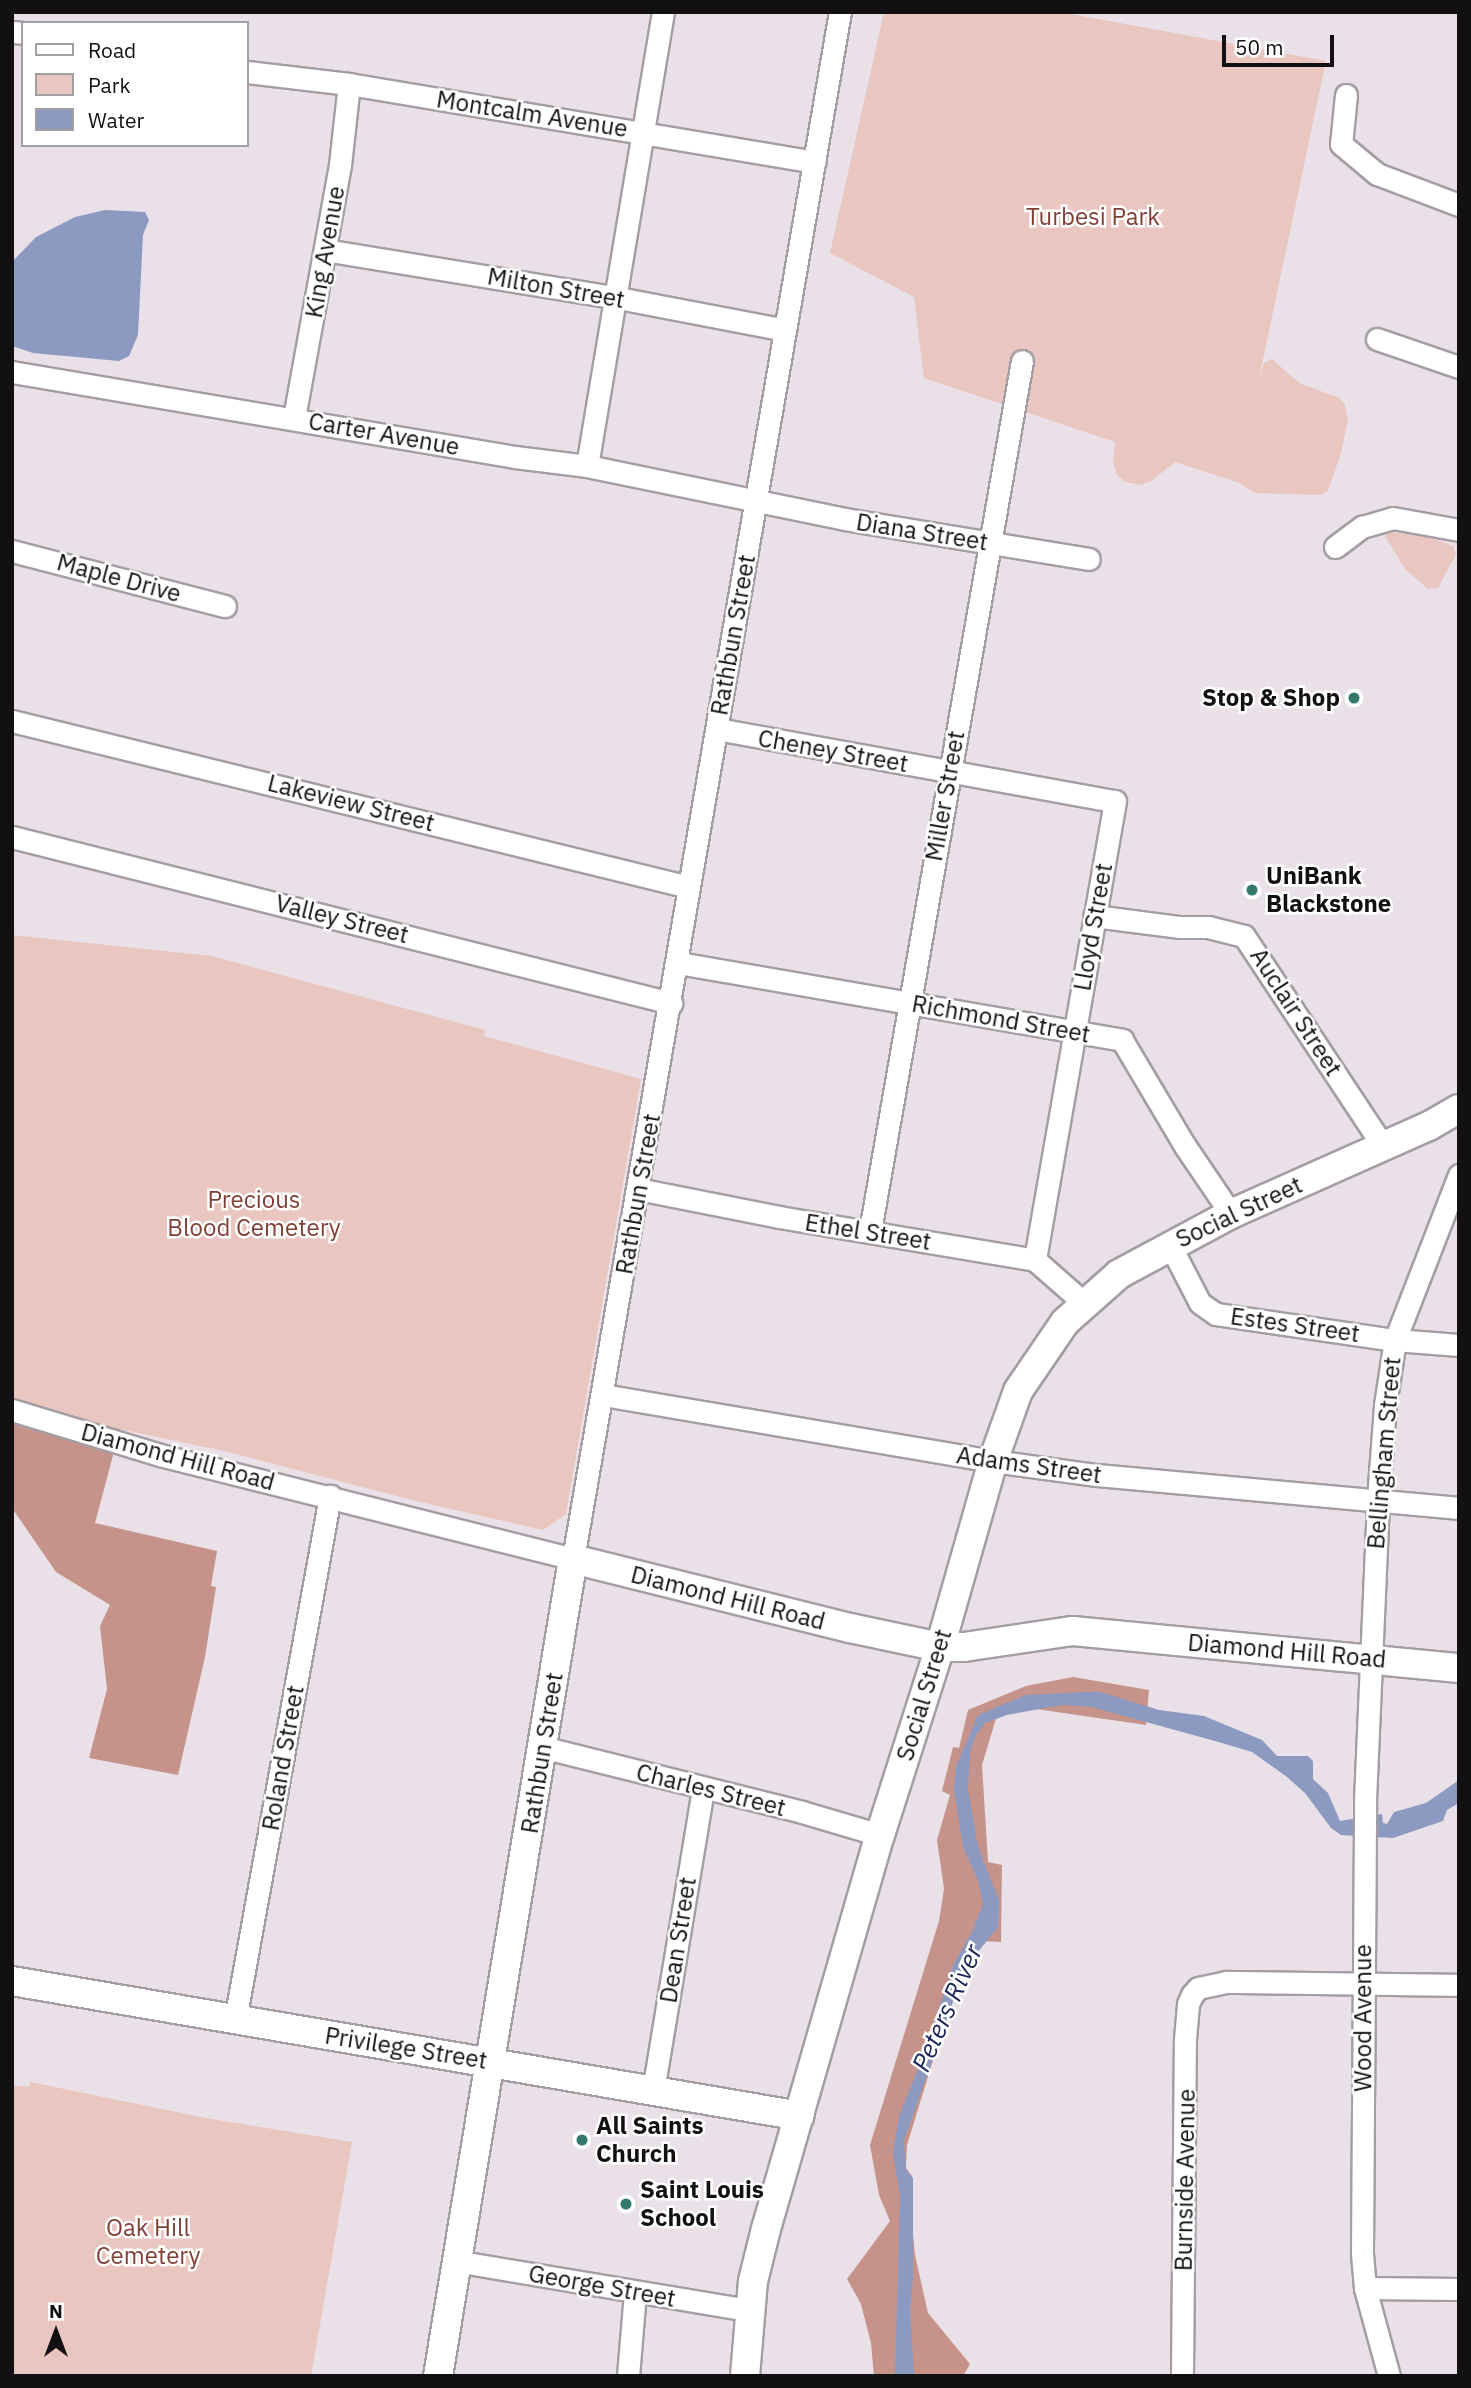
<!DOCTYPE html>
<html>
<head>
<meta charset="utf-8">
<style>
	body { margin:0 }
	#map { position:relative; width:1471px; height:2388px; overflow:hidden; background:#e9e0e8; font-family:"IBM Plex Sans",sans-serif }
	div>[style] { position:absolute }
	.green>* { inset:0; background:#e9c6bf }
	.forest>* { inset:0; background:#c5938a }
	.water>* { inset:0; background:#8c99c1 }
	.roads { filter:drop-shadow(2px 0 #a59da4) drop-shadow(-2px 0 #a59da4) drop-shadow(0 2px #a59da4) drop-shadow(0 -2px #a59da4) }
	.minor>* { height:21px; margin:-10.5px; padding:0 10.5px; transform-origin:10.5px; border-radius:10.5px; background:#fff }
	.major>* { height:28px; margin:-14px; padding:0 14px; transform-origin:14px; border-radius:14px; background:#fff }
	.dots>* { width:19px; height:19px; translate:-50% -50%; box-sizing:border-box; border:4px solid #fff; border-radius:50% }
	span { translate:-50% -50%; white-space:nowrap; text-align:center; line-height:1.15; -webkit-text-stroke:5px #fff; paint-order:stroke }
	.street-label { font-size:24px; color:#131013 }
	.park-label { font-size:24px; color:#814036 }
	.poi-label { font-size:24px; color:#131013; font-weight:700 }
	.right { translate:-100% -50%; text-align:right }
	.left { translate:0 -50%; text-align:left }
	.water-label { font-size:26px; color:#1b2557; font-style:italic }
	.frame { position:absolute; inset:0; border:14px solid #131013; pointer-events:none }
	.legend { position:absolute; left:21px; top:21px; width:228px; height:126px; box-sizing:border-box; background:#fff; border:2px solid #a19fa1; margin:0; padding:9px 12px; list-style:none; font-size:21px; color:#131013 }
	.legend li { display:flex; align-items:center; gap:14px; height:35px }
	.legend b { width:35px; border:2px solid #a19fa1 }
	.north { position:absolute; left:21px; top:2297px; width:70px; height:70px; -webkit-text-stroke:5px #fff; paint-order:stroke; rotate:0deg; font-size:19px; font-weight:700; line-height:28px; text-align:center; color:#131013 }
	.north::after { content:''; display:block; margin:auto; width:24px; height:32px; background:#131013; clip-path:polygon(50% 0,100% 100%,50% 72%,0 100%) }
	.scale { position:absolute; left:1222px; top:35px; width:112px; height:32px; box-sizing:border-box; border:4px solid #131013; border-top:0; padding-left:9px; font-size:21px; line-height:24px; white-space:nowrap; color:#131013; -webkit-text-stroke:5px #fff; paint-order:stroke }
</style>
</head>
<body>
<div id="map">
	<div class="green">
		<i style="clip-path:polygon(884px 12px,1060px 12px,1326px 61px,1259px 378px,1264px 363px,1272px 359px,1299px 383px,1339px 398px,1345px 405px,1348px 420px,1341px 453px,1328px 491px,1319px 495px,1255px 493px,1237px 482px,1175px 462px,1151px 481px,1141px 485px,1126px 482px,1117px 475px,1113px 462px,1115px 442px,924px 378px,914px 297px,830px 253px)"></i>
		<i style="clip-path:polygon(1390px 532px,1425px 536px,1453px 546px,1456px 554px,1438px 588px,1428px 589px,1405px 569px,1385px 536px)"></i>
		<i style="clip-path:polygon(12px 935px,212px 956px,485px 1030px,484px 1036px,641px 1079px,566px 1514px,543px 1530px,412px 1500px,228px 1452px,49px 1414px,12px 1401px)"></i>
		<i style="clip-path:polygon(30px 2082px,211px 2119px,352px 2142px,311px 2376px,12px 2376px,12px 2085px,29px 2087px)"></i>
	</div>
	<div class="forest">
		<i style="clip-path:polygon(12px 1401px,49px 1414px,120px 1429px,95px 1523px,217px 1551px,211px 1586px,216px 1587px,205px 1657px,178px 1775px,89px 1758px,107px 1689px,100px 1626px,110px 1605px,56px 1572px,12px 1508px)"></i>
		<i style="clip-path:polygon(1073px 1677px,1149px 1690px,1146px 1725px,1036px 1709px,997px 1715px,982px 1765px,988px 1862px,1002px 1865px,1001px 1942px,981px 1941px,962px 1966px,907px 2145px,906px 2168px,912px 2176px,909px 2192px,915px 2255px,928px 2313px,970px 2364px,963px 2376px,874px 2376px,871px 2343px,861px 2304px,847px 2279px,890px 2221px,879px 2195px,870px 2145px,939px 1921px,944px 1889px,937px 1840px,950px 1795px,942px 1791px,953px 1747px,959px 1748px,968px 1710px,1026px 1686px)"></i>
	</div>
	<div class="water">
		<i style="clip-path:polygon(105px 210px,145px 212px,149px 220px,143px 235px,138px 335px,129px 356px,119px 361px,33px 353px,12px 346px,12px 262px,36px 237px,75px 217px)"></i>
		<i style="clip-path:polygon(1085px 1692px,1100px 1692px,1159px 1710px,1204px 1716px,1262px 1740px,1277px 1756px,1308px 1756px,1313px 1761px,1313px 1779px,1328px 1793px,1340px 1821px,1382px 1814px,1383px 1823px,1387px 1824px,1394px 1812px,1426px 1803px,1459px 1780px,1459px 1803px,1447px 1810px,1443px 1821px,1393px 1838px,1341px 1835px,1331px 1828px,1305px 1793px,1287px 1777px,1252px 1752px,1222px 1743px,1092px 1707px,1062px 1705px,1007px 1715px,985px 1723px,976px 1735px,970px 1752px,968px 1790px,978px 1847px,999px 1900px,998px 1927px,965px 1968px,904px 2140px,906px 2170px,913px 2178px,913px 2279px,910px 2311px,914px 2376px,895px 2376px,900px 2196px,893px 2153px,899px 2116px,921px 2062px,954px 1963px,972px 1932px,983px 1904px,978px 1881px,963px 1847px,954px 1789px,956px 1767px,978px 1715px,1026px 1695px)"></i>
	</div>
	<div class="roads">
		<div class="minor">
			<i style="left:12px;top:32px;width:11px;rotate:5deg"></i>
			<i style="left:247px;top:72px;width:103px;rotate:6.7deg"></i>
			<i style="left:349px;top:84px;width:472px;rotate:9.5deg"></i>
			<i style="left:1346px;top:95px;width:49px;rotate:95.8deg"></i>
			<i style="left:1341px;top:144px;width:47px;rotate:39.8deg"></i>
			<i style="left:1377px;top:174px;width:88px;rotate:20.7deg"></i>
			<i style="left:325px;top:250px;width:297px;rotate:9.3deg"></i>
			<i style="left:618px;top:298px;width:170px;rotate:10.8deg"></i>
			<i style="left:1377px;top:339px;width:87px;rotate:18.9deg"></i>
			<i style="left:12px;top:372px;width:510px;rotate:9.59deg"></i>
			<i style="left:515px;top:457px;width:73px;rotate:7.1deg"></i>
			<i style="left:587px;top:466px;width:263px;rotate:11.6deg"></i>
			<i style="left:845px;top:519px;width:247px;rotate:9.3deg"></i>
			<i style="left:294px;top:418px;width:257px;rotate:-79.7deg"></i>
			<i style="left:340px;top:165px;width:81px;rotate:-83.7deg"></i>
			<i style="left:587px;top:466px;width:460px;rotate:-80.5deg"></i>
			<i style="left:1335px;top:547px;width:34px;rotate:-37deg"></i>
			<i style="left:1362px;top:527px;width:32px;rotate:-16deg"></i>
			<i style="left:1393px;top:518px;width:67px;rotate:10.3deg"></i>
			<i style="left:12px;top:551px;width:220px;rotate:14.5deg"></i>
			<i style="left:12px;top:721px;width:697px;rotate:13.78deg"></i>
			<i style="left:717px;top:729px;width:404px;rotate:10.3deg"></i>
			<i style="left:1115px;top:801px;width:466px;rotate:99.9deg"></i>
			<i style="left:12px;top:837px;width:680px;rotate:14.14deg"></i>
			<i style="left:1094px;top:916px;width:87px;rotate:7.3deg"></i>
			<i style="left:1180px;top:927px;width:28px"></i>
			<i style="left:1208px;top:927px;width:37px;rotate:14deg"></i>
			<i style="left:1244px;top:936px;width:252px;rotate:56.5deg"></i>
			<i style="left:678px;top:963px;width:451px;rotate:9.8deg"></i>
			<i style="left:1122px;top:1040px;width:123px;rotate:59.3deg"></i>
			<i style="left:1185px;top:1146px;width:82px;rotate:55.9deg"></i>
			<i style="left:638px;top:1189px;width:144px;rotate:11.2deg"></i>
			<i style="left:779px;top:1217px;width:260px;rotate:9.5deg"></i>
			<i style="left:1035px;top:1260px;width:65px;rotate:41.3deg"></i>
			<i style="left:870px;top:1231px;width:883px;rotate:-80.09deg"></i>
			<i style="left:1170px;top:1245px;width:65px;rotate:62.7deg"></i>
			<i style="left:1200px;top:1303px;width:19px;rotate:35deg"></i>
			<i style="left:1216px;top:1314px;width:181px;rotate:8.3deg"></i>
			<i style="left:1395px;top:1340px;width:64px;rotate:4.5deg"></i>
			<i style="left:603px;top:1395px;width:396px;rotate:9.6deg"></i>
			<i style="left:993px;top:1461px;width:105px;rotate:7.7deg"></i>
			<i style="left:1097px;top:1475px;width:364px;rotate:5.2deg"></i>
			<i style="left:12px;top:1410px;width:155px;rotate:16.9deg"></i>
			<i style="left:160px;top:1455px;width:426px;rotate:14.1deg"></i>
			<i style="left:573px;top:1559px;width:1570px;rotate:-80.21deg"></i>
			<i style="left:542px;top:1747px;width:268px;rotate:14deg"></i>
			<i style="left:802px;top:1812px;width:81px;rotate:16.4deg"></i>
			<i style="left:235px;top:2020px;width:533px;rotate:-79.72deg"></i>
			<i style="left:653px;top:2091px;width:307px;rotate:-80.6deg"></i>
			<i style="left:455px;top:2261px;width:298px;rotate:9.5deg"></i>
			<i style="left:1365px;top:2288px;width:94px;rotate:0.6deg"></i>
			<i style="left:628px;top:2376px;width:83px;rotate:-85.2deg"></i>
			<i style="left:1182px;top:2376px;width:337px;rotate:-89.5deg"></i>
			<i style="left:1185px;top:2039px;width:35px;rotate:-85deg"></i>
			<i style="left:1188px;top:2004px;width:10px;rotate:-66deg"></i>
			<i style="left:1192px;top:1995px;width:9px;rotate:-49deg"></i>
			<i style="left:1198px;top:1988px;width:29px;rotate:-12deg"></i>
			<i style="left:1226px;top:1982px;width:233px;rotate:0.7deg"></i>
			<i style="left:1389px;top:2376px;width:91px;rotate:-105.3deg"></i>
			<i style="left:1365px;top:2288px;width:36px;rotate:-95deg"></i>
			<i style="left:1362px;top:2252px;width:452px;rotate:-89.6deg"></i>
			<i style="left:1365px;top:1800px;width:301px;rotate:-87.5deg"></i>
			<i style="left:1378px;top:1499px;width:94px;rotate:-85.7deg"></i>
			<i style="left:1385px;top:1405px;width:66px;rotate:-81.3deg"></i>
			<i style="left:1395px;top:1340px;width:177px;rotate:-68.8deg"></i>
		</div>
		<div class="major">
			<i style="left:12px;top:1981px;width:799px;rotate:9.72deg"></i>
			<i style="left:438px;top:2376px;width:828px;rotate:-80.62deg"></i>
			<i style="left:573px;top:1559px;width:285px;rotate:14deg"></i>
			<i style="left:850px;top:1628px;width:92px;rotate:11.9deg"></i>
			<i style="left:940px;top:1647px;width:24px"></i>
			<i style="left:964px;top:1647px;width:110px;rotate:-8.4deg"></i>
			<i style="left:1073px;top:1631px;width:388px;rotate:5.5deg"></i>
			<i style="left:745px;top:2376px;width:95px;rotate:-85.2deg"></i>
			<i style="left:753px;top:2281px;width:54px;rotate:-76deg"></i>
			<i style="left:766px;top:2229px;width:410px;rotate:-73.9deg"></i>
			<i style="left:880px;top:1835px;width:197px;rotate:-72.3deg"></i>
			<i style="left:940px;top:1647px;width:193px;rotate:-74.1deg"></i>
			<i style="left:993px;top:1461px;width:74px;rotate:-70.3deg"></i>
			<i style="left:1018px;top:1391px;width:83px;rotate:-55.7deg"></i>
			<i style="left:1065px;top:1322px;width:72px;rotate:-41.6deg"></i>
			<i style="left:1119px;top:1274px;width:127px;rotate:-28.2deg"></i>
			<i style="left:1231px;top:1214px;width:217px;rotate:-24deg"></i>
			<i style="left:1429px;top:1126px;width:34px;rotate:-30deg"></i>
		</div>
	</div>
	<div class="dots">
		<i style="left:1354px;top:698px;background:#33786e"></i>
		<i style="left:1252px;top:890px;background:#33786e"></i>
		<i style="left:582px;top:2140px;background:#33786e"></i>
		<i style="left:626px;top:2204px;background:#33786e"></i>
	</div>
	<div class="street-label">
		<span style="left:532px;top:114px;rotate:9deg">Montcalm Avenue</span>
		<span style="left:325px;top:252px;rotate:-80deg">King Avenue</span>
		<span style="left:556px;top:288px;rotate:10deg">Milton Street</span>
		<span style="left:384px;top:434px;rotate:10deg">Carter Avenue</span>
		<span style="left:922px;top:532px;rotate:9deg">Diana Street</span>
		<span style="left:119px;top:578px;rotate:15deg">Maple Drive</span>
		<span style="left:733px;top:635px;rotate:-80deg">Rathbun Street</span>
		<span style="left:833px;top:751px;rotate:10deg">Cheney Street</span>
		<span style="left:945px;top:796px;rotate:-80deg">Miller Street</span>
		<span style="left:351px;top:803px;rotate:14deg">Lakeview Street</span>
		<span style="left:342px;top:919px;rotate:14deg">Valley Street</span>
		<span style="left:1093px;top:927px;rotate:-80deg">Lloyd Street</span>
		<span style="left:1296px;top:1012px;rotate:57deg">Auclair Street</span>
		<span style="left:1001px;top:1019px;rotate:10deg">Richmond Street</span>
		<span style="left:638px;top:1194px;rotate:-80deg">Rathbun Street</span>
		<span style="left:1239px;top:1212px;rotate:-25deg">Social Street</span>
		<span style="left:868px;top:1232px;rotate:9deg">Ethel Street</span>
		<span style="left:1295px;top:1325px;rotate:8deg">Estes Street</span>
		<span style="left:1384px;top:1453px;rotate:-85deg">Bellingham Street</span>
		<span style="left:178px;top:1457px;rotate:15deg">Diamond Hill Road</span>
		<span style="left:1029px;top:1465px;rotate:8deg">Adams Street</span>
		<span style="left:728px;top:1598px;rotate:14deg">Diamond Hill Road</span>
		<span style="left:1287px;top:1651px;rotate:5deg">Diamond Hill Road</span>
		<span style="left:924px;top:1695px;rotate:-73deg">Social Street</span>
		<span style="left:542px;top:1753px;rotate:-81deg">Rathbun Street</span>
		<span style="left:283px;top:1758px;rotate:-80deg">Roland Street</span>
		<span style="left:711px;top:1790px;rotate:14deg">Charles Street</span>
		<span style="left:678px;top:1940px;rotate:-81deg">Dean Street</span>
		<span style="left:1363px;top:2018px;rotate:-90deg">Wood Avenue</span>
		<span style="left:406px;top:2048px;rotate:9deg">Privilege Street</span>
		<span style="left:1185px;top:2180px;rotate:-89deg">Burnside Avenue</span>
		<span style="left:602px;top:2286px;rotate:10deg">George Street</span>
	</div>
	<div class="park-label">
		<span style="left:1093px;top:217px">Turbesi Park</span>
		<span style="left:254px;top:1214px">Precious<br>Blood Cemetery</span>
		<span style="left:148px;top:2242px">Oak Hill<br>Cemetery</span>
	</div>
	<div class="poi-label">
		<span class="right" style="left:1340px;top:698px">Stop &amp; Shop</span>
		<span class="left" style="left:1266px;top:890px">UniBank<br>Blackstone</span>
		<span class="left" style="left:596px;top:2140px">All Saints<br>Church</span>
		<span class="left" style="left:640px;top:2204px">Saint Louis<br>School</span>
	</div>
	<div class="water-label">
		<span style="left:947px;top:2008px;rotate:-66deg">Peters River</span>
	</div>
	<div class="frame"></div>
	<ul class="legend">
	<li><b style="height:9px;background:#fff"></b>Road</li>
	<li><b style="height:19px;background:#e9c6bf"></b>Park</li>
	<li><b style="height:19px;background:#8c99c1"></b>Water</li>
	</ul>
	<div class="north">N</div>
	<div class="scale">50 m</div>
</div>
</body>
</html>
